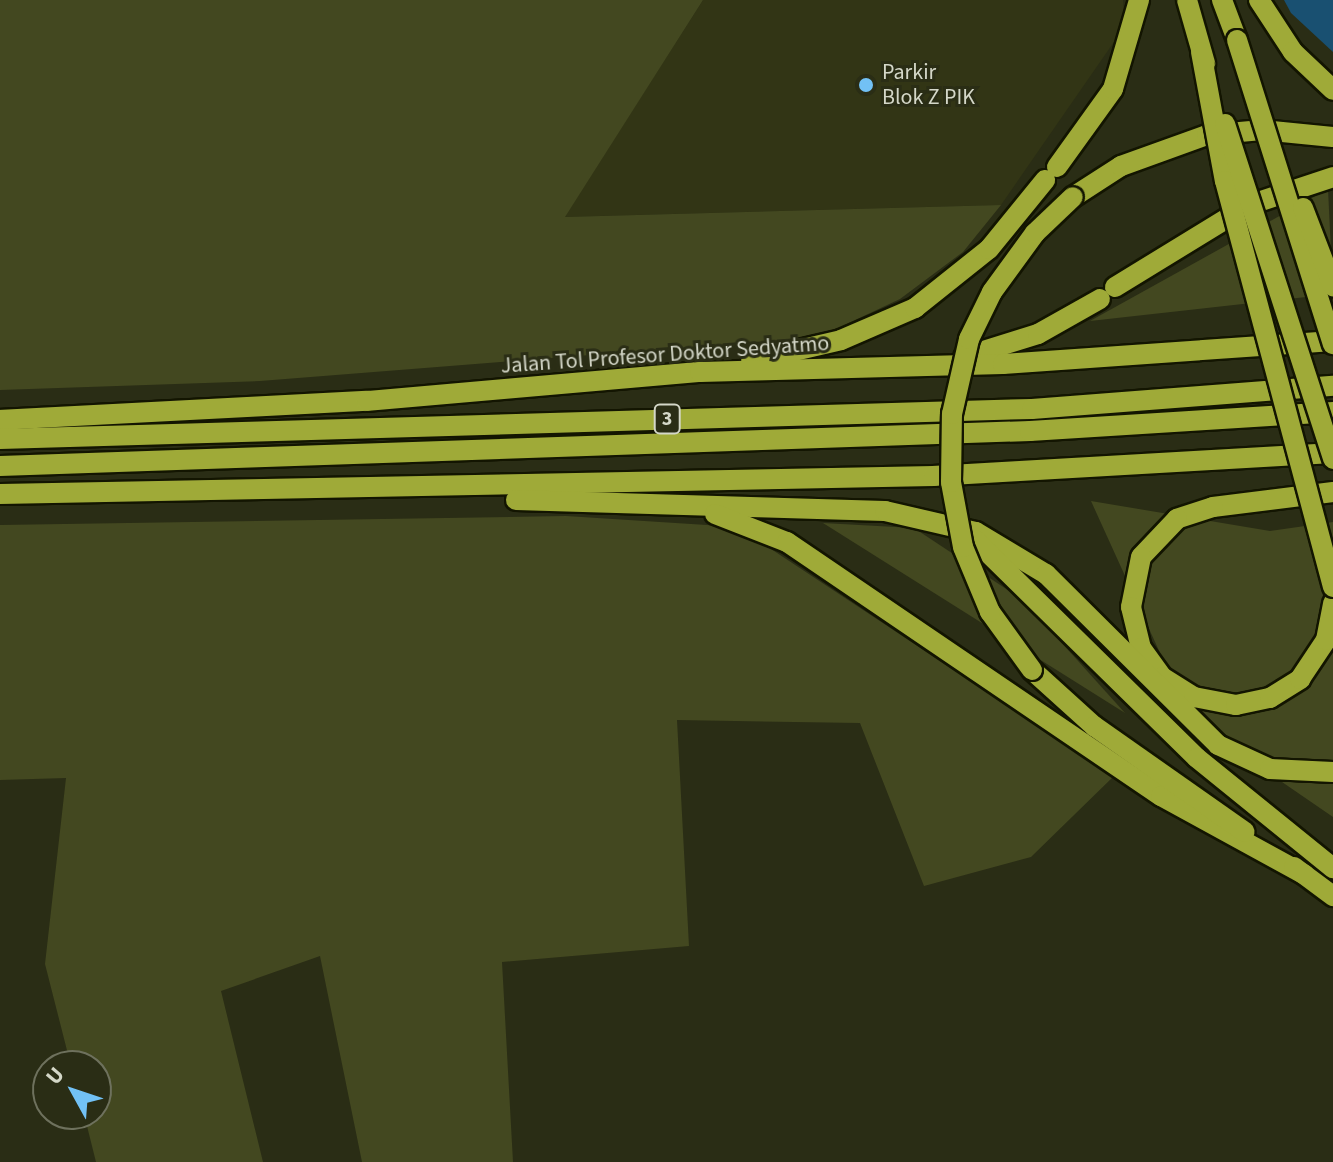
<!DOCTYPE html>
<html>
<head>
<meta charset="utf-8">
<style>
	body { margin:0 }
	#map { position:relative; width:1333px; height:1162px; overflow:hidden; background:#2a2d15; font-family:"Source Sans 3",sans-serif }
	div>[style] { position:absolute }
	.built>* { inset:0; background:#323515 }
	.green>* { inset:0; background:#434820 }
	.water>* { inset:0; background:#195071 }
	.roads { filter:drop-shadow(2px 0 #131501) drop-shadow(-2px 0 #131501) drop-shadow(0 2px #131501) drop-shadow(0 -2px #131501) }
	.motorway>* { height:20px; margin:-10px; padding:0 10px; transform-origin:10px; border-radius:10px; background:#9faa38 }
	.bridges { filter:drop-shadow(2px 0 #131501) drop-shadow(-2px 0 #131501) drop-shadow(0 2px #131501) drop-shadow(0 -2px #131501) }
	.motorway-bridge>* { height:20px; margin:-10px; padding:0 10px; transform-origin:10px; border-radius:10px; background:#9faa38 }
	.dots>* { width:22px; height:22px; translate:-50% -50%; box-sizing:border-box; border:4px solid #2a2d15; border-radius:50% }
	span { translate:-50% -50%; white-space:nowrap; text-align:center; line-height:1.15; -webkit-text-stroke:6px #2a2d15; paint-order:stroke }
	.shield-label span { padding:2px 6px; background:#2a2d15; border:2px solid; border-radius:6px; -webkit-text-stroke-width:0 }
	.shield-label { font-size:20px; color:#d4d7c8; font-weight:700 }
	.poi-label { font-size:22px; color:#d4d7c8 }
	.left { translate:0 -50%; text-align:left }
	.street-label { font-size:22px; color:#d4d7c8 }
	.north { position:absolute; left:32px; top:1050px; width:80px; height:80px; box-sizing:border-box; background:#2a2d15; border:2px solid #6e715d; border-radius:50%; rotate:310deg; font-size:22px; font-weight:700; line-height:32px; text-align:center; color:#d4d7c8 }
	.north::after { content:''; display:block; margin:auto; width:28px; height:36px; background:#72c1f5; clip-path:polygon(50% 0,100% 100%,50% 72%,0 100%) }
</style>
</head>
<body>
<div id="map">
	<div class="built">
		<i style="clip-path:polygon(703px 0,1123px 0,1125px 26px,1001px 205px,564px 217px)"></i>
	</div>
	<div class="green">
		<i style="clip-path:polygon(0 0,703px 0,565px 217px,1001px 205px,963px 252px,900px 299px,819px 337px,260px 381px,0 390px)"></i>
		<i style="clip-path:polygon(1328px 189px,1333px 294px,1090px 321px)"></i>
		<i style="clip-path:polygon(1091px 501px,1270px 531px,1333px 522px,1333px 817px,1190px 719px)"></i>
		<i style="clip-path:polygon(566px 516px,738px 527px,1114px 776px,1031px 857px,924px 886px,860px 723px,677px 720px,689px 946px,502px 962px,513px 1162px,362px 1162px,320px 956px,221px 991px,263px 1162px,96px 1162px,84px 1114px,96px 1114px,96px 1066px,71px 1066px,45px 964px,66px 778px,0 780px,0 525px)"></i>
		<i style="clip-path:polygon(823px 523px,914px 528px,1023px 600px,1125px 713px)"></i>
	</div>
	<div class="water">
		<i style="clip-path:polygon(1284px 0,1333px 0,1333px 52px,1291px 13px)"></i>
	</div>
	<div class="roads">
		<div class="motorway">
			<i style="left:1222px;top:0;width:43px;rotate:69.4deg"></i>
			<i style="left:1259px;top:0;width:62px;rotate:56.8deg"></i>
			<i style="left:1293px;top:52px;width:55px;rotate:43.5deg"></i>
			<i style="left:1057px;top:167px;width:96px;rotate:-54.3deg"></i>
			<i style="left:1113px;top:89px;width:93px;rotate:-73.7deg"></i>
			<i style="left:1073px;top:197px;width:57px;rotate:-32.9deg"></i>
			<i style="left:1121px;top:166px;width:91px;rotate:-19.8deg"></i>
			<i style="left:1207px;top:135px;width:55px;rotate:-5.2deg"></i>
			<i style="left:1262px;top:130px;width:71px;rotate:5.6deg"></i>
			<i style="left:1115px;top:287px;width:157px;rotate:-31.5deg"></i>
			<i style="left:1249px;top:205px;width:89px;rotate:-18.4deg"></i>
			<i style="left:964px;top:357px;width:77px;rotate:-17.3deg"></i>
			<i style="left:1038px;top:334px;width:71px;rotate:-29.4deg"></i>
			<i style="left:751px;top:361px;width:92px;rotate:-13.1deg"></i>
			<i style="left:841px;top:340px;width:81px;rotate:-23.4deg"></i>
			<i style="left:915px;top:308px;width:95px;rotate:-38.6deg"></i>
			<i style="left:989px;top:249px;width:89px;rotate:-50.9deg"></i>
			<i style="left:0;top:420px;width:367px;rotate:-3deg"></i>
			<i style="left:367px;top:401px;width:334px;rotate:-5deg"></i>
			<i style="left:700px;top:372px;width:303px;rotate:-1.5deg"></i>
			<i style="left:1003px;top:364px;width:331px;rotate:-4deg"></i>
			<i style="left:0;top:439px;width:1032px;rotate:-1.67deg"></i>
			<i style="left:1032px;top:409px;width:302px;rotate:-4.4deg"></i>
			<i style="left:0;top:466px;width:1031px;rotate:-1.95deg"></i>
			<i style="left:1030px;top:431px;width:304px;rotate:-3.6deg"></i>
			<i style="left:1333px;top:492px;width:121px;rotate:172.9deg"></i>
			<i style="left:1213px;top:507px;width:38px;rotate:162deg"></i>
			<i style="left:1177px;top:519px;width:52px;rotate:133.5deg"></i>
			<i style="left:1141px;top:557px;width:51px;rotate:101.3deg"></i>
			<i style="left:1131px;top:607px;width:42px;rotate:76.3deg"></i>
			<i style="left:1141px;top:648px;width:36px;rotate:54deg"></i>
			<i style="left:1162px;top:677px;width:38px;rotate:32deg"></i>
			<i style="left:1194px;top:697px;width:43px;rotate:10.8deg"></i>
			<i style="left:1236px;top:705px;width:35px;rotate:-12deg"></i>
			<i style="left:1270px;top:698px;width:36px;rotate:-32deg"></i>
			<i style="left:1300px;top:679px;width:47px;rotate:-56.3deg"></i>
			<i style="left:1326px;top:640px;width:38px;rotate:-79deg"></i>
			<i style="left:0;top:494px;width:934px;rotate:-1.1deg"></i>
			<i style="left:934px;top:476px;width:400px;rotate:-3.3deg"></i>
			<i style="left:516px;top:500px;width:369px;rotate:1.7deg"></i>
			<i style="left:885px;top:511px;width:93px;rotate:13deg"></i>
			<i style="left:976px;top:532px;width:82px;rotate:31deg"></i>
			<i style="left:1046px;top:574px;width:243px;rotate:44.8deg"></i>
			<i style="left:1218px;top:745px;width:57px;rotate:24.8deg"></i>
			<i style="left:1270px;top:769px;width:63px;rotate:2.7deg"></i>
			<i style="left:715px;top:514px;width:77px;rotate:21.3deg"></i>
			<i style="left:787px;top:542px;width:452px;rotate:34.2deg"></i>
			<i style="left:1161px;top:796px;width:164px;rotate:28.7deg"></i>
			<i style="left:975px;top:540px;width:311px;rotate:44.5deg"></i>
			<i style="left:1197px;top:758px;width:175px;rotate:39deg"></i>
			<i style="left:1032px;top:670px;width:84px;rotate:42.1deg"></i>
			<i style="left:1094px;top:726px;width:184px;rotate:35.1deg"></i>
			<i style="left:1294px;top:867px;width:49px;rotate:36.6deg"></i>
		</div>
	</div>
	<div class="bridges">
		<div class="motorway-bridge">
			<i style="left:1187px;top:0;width:66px;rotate:74.1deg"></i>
			<i style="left:1237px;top:40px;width:319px;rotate:72.5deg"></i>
			<i style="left:1201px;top:52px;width:131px;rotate:79.5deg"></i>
			<i style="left:1225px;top:181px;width:420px;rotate:75.1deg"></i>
			<i style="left:1225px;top:124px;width:352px;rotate:72.1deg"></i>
			<i style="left:1303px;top:208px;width:84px;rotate:69deg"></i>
			<i style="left:1032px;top:670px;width:72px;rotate:-125.9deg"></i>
			<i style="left:990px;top:612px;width:70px;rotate:-112.6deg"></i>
			<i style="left:963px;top:547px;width:66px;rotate:-100.5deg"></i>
			<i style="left:951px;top:482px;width:68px;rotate:-89.2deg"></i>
			<i style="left:952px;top:414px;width:77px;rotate:-77.2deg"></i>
			<i style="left:969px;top:339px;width:52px;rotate:-63.9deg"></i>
			<i style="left:992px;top:292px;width:73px;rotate:-53.9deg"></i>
			<i style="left:1035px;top:233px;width:52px;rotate:-43.5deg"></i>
		</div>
	</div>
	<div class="dots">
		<i style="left:866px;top:85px;background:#72c1f5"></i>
	</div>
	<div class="shield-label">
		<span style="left:667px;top:419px">3</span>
	</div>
	<div class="poi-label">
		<span class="left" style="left:882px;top:85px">Parkir<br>Blok Z PIK</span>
	</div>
	<div class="street-label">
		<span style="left:665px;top:355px;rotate:-4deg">Jalan Tol Profesor Doktor Sedyatmo</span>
	</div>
	<div class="north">U</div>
</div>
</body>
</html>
